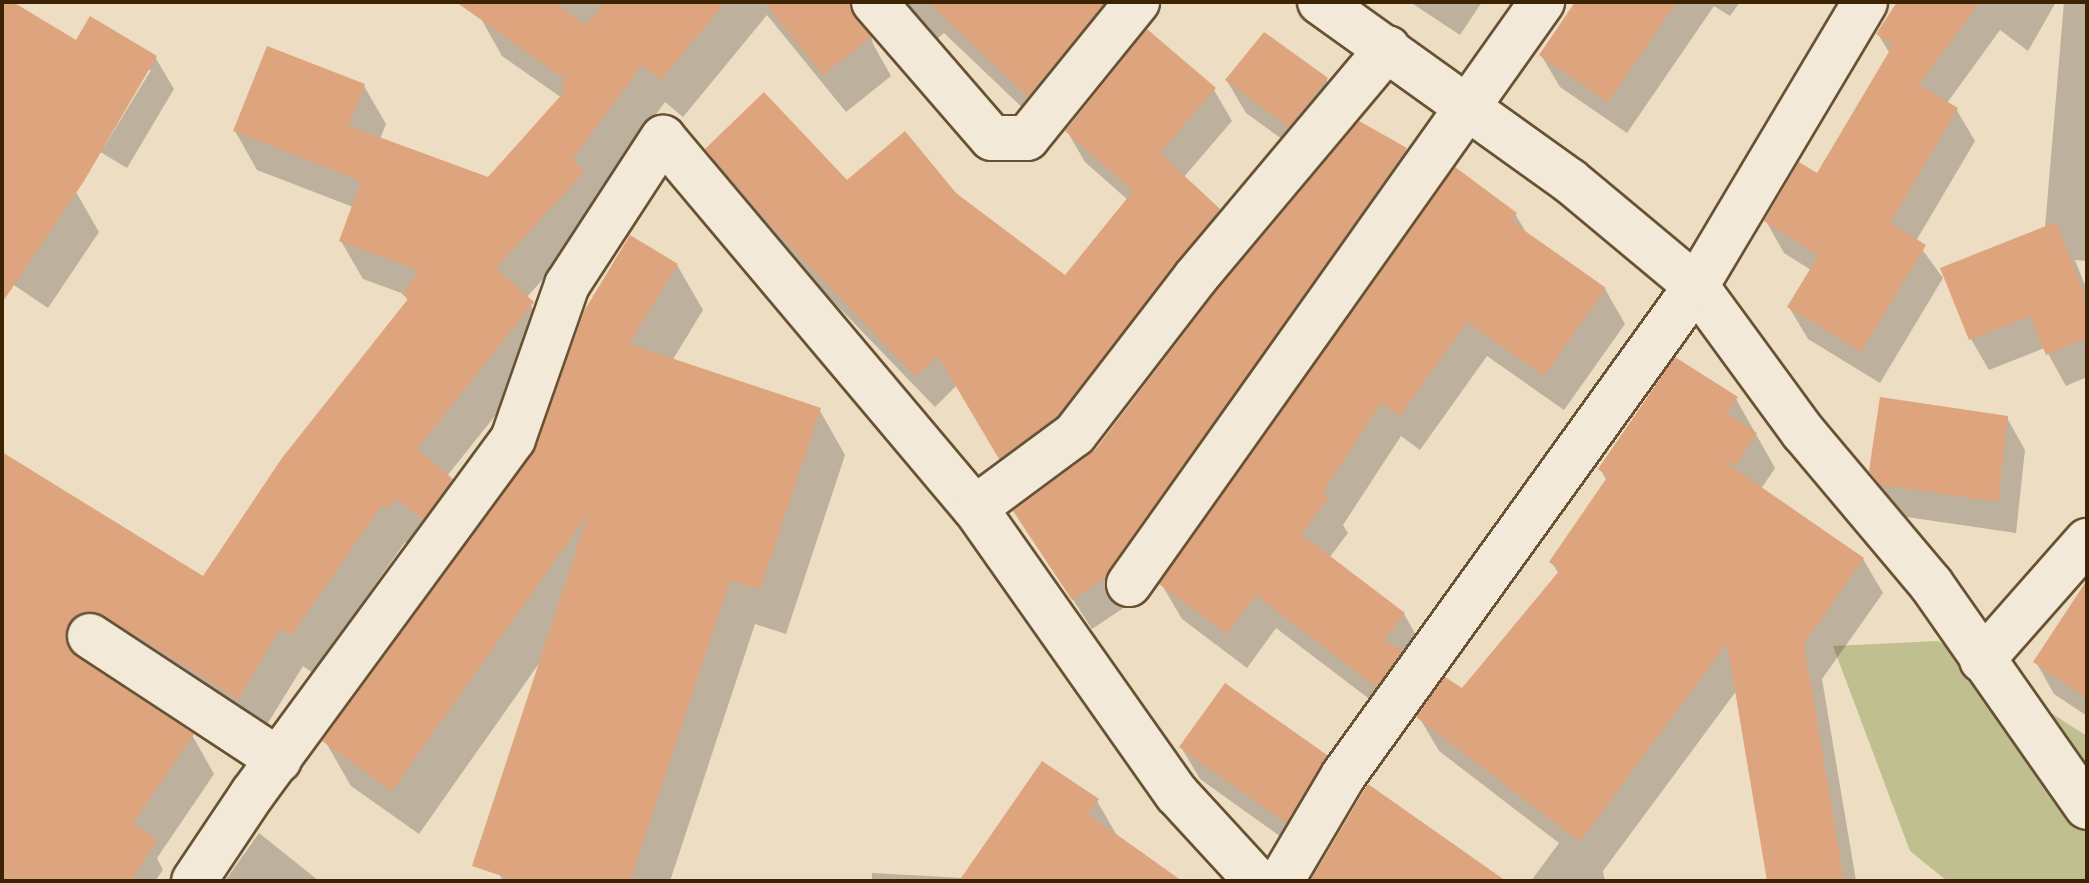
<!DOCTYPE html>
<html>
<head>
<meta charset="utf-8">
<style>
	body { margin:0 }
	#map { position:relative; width:2089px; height:883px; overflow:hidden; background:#edddc3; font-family:"IM FELL French Canon",serif }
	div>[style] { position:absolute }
	.green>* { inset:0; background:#c0bf8f }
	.shadow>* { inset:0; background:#0003 }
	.building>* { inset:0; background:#dea47d }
	.roads { filter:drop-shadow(2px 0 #685233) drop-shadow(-2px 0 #685233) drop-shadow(0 2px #685233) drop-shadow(0 -2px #685233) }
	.minor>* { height:44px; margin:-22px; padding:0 22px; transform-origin:22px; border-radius:22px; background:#f3e9d8 }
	span { translate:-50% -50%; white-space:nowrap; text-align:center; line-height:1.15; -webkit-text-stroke:8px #f3e9d8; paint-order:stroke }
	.frame { position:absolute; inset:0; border:4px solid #3b2303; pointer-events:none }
</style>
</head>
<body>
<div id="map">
	<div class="green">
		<i style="clip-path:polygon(1938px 641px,2087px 736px,2087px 881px,1947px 881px,1910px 851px,1833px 646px)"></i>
	</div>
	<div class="shadow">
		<i style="clip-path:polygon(evenodd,2px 2px,11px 2px,76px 42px,155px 57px,174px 89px,127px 168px,2px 93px,2px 2px,146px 70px,151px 70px,104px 147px,101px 145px,146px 70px)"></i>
		<i style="clip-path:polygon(491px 2px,1144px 2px,1050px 134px,944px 33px,933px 42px,880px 21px,871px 34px,873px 44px,891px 76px,846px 112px,767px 15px,683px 117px,665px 102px,596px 195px,605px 210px,526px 298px,554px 342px,447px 476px,473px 518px,410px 546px,405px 542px,313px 673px,303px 666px,260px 736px,91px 660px,89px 667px,192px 735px,214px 774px,157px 858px,163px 870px,155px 881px,2px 881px,2px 454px,204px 578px,408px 301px,404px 294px,363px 279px,341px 241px,353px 207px,257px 170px,235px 131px,364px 86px,386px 124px,380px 139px,488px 180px,562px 98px,502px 56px,480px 17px)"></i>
		<i style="clip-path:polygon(1410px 2px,1482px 2px,1460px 35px)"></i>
		<i style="clip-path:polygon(1578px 2px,1740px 2px,1730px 16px,1714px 6px,1627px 133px,1560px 87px,1541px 55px)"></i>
		<i style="clip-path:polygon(1899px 2px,2056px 2px,2028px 51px,2000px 30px,1947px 103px,1956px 109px,1975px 141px,1916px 241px,1943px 278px,1880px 383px,1808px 339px,1789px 307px,1811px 270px,1784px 253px,1766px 221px,1817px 176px,1890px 54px,1878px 34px)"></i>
		<i style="clip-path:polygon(2064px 2px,2087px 2px,2087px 261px,2075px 260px,2087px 290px,2087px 377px,2066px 386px,2045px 348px,1989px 370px,1971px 339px,2045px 228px)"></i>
		<i style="clip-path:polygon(1326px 79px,1344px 111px,1308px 158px,1246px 113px,1227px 81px)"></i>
		<i style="clip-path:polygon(1214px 90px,1232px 121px,1183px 178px,1218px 211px,1236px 242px,1018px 489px,957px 385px,935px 407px,794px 261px,725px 180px,707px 149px,847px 182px,955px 194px,1065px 278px,1128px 200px,1085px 162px,1067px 131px)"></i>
		<i style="clip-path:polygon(1360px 124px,1406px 150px,1424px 181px,1122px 609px,1092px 629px,1016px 512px,1096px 451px)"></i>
		<i style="clip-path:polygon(2px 157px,76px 192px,99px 232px,48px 308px,2px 277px)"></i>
		<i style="clip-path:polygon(1515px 214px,1527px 234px,1605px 289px,1625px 324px,1564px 410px,1487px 356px,1420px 450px,1401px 436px,1343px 525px,1348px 533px,1329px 558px,1404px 614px,1424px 649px,1397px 720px,1276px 628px,1247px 668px,1182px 619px,1162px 585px)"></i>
		<i style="clip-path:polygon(677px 265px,703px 310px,672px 361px,819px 409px,845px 455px,786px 634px,755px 624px,670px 881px,503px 881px,482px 844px,540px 662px,419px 834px,351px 786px,325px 741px)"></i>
		<i style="clip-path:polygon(1736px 399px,1775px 468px,1761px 489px,1863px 559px,1883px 593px,1822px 679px,1856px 881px,1769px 881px,1737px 690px,1603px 871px,1605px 881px,1531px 881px,1559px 843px,1439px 751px,1419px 717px,1462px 690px,1559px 575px,1552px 562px,1607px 481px,1600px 469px)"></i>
		<i style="clip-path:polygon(2007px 418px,2025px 450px,2016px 533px,1900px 516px,1871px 471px)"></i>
		<i style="clip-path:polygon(2087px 584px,2087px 716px,2054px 694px,2036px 662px)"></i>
		<i style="clip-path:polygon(1181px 747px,1326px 756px,1344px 789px,1305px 854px,1200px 779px)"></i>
		<i style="clip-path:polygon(1097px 801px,1119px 839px,1179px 881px,872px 881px,872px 873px,963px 878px)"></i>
		<i style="clip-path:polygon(259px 833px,319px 881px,225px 881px)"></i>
	</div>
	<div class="building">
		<i style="clip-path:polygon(2px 2px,13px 2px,76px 40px,90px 16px,157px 56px,84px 181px,2px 303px)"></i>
		<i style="clip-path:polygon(456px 2px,553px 2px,586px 25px,605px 2px,725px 2px,661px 80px,642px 65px,572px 160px,585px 171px,496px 268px,534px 302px,417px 449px,453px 479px,423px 519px,396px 499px,387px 510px,382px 505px,291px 636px,280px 629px,238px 699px,103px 615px,91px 611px,70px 622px,65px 635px,76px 656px,194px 734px,133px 823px,157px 840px,131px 881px,2px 881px,2px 452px,203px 576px,282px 458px,408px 299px,402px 294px,420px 271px,339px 241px,361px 181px,233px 131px,267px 46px,365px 84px,349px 126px,488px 177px,565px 91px,561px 87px,566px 80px)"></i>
		<i style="clip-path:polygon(764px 2px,850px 2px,871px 37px,823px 75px)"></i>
		<i style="clip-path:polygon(928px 2px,1105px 2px,1028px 97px)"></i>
		<i style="clip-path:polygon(1575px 2px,1677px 2px,1608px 102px,1539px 55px)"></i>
		<i style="clip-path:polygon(1897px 2px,1980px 2px,1919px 85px,1958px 108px,1890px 223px,1926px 245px,1861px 352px,1787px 307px,1818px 256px,1764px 221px,1799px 162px,1817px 173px,1893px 45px,1876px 34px)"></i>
		<i style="clip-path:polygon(1147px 29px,1216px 88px,1160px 153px,1220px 209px,1057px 416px,999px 459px,938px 356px,916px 377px,774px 229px,705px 149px,764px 92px,847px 180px,905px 131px,956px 193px,1065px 275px,1133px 191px,1065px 131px)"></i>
		<i style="clip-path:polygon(1264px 32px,1328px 78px,1289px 127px,1225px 80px)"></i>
		<i style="clip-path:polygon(1359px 121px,1407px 148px,1105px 578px,1072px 600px,1013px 511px,1095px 450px,1214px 294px)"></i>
		<i style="clip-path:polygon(1455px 167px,1517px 213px,1511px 221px,1606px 288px,1544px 376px,1467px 322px,1400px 416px,1381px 403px,1323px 492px,1329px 497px,1301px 534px,1405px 613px,1385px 640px,1403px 651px,1376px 687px,1256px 595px,1227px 634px,1159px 584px)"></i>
		<i style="clip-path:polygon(2056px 222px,2087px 299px,2087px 338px,2046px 355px,2030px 316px,1969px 340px,1940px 268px)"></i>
		<i style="clip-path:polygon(630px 235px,678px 264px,629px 344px,821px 408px,760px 590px,730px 580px,630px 881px,517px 881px,472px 866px,588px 514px,392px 791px,322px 741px,533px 453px,584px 311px)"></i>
		<i style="clip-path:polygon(1675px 357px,1738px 397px,1727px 413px,1757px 433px,1737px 464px,1725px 462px,1864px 558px,1804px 644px,1844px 881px,1767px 881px,1727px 643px,1580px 842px,1416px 717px,1445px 677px,1462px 688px,1560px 570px,1549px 562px,1608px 476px,1598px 469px)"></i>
		<i style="clip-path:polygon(1880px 397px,2008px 416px,1998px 502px,1880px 485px,1869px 471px)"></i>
		<i style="clip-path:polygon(2087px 580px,2087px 698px,2033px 662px)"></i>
		<i style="clip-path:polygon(1225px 683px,1327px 755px,1286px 823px,1179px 747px)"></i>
		<i style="clip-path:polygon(1042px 761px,1099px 799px,1088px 814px,1182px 881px,959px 881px)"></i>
		<i style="clip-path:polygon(1368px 784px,1506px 881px,1310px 881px)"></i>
	</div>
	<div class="roads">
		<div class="minor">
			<i style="left:874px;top:2px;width:180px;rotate:49.1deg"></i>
			<i style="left:992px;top:138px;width:35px"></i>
			<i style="left:1027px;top:138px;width:175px;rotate:-51deg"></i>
			<i style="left:1320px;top:2px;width:307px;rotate:35.6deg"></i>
			<i style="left:1570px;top:181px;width:164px;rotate:39.8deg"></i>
			<i style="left:1696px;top:286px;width:181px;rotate:53.8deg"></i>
			<i style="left:1803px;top:432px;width:199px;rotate:49.9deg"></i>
			<i style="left:1931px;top:584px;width:272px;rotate:55deg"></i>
			<i style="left:975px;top:508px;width:124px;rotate:-36.5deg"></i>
			<i style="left:1075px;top:434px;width:197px;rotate:-52.4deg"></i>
			<i style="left:1195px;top:278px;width:300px;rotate:-50deg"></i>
			<i style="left:1129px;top:584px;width:714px;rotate:-54.64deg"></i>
			<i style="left:90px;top:636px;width:226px;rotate:33.3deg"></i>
			<i style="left:1982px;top:660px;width:159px;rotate:-48.6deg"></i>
			<i style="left:194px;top:881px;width:106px;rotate:-56.2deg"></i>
			<i style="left:253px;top:793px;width:439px;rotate:-53.7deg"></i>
			<i style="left:513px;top:439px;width:163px;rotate:-70.7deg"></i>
			<i style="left:567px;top:285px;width:176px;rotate:-56.9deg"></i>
			<i style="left:663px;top:138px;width:484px;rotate:49.9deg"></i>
			<i style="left:975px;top:508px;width:350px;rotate:54.8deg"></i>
			<i style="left:1177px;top:794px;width:118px;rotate:47.4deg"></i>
			<i style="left:1281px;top:881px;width:122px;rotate:-59.4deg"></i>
			<i style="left:1343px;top:776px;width:604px;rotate:-54.23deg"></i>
			<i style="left:1696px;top:286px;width:330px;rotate:-59.2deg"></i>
		</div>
	</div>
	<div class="frame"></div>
</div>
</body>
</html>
